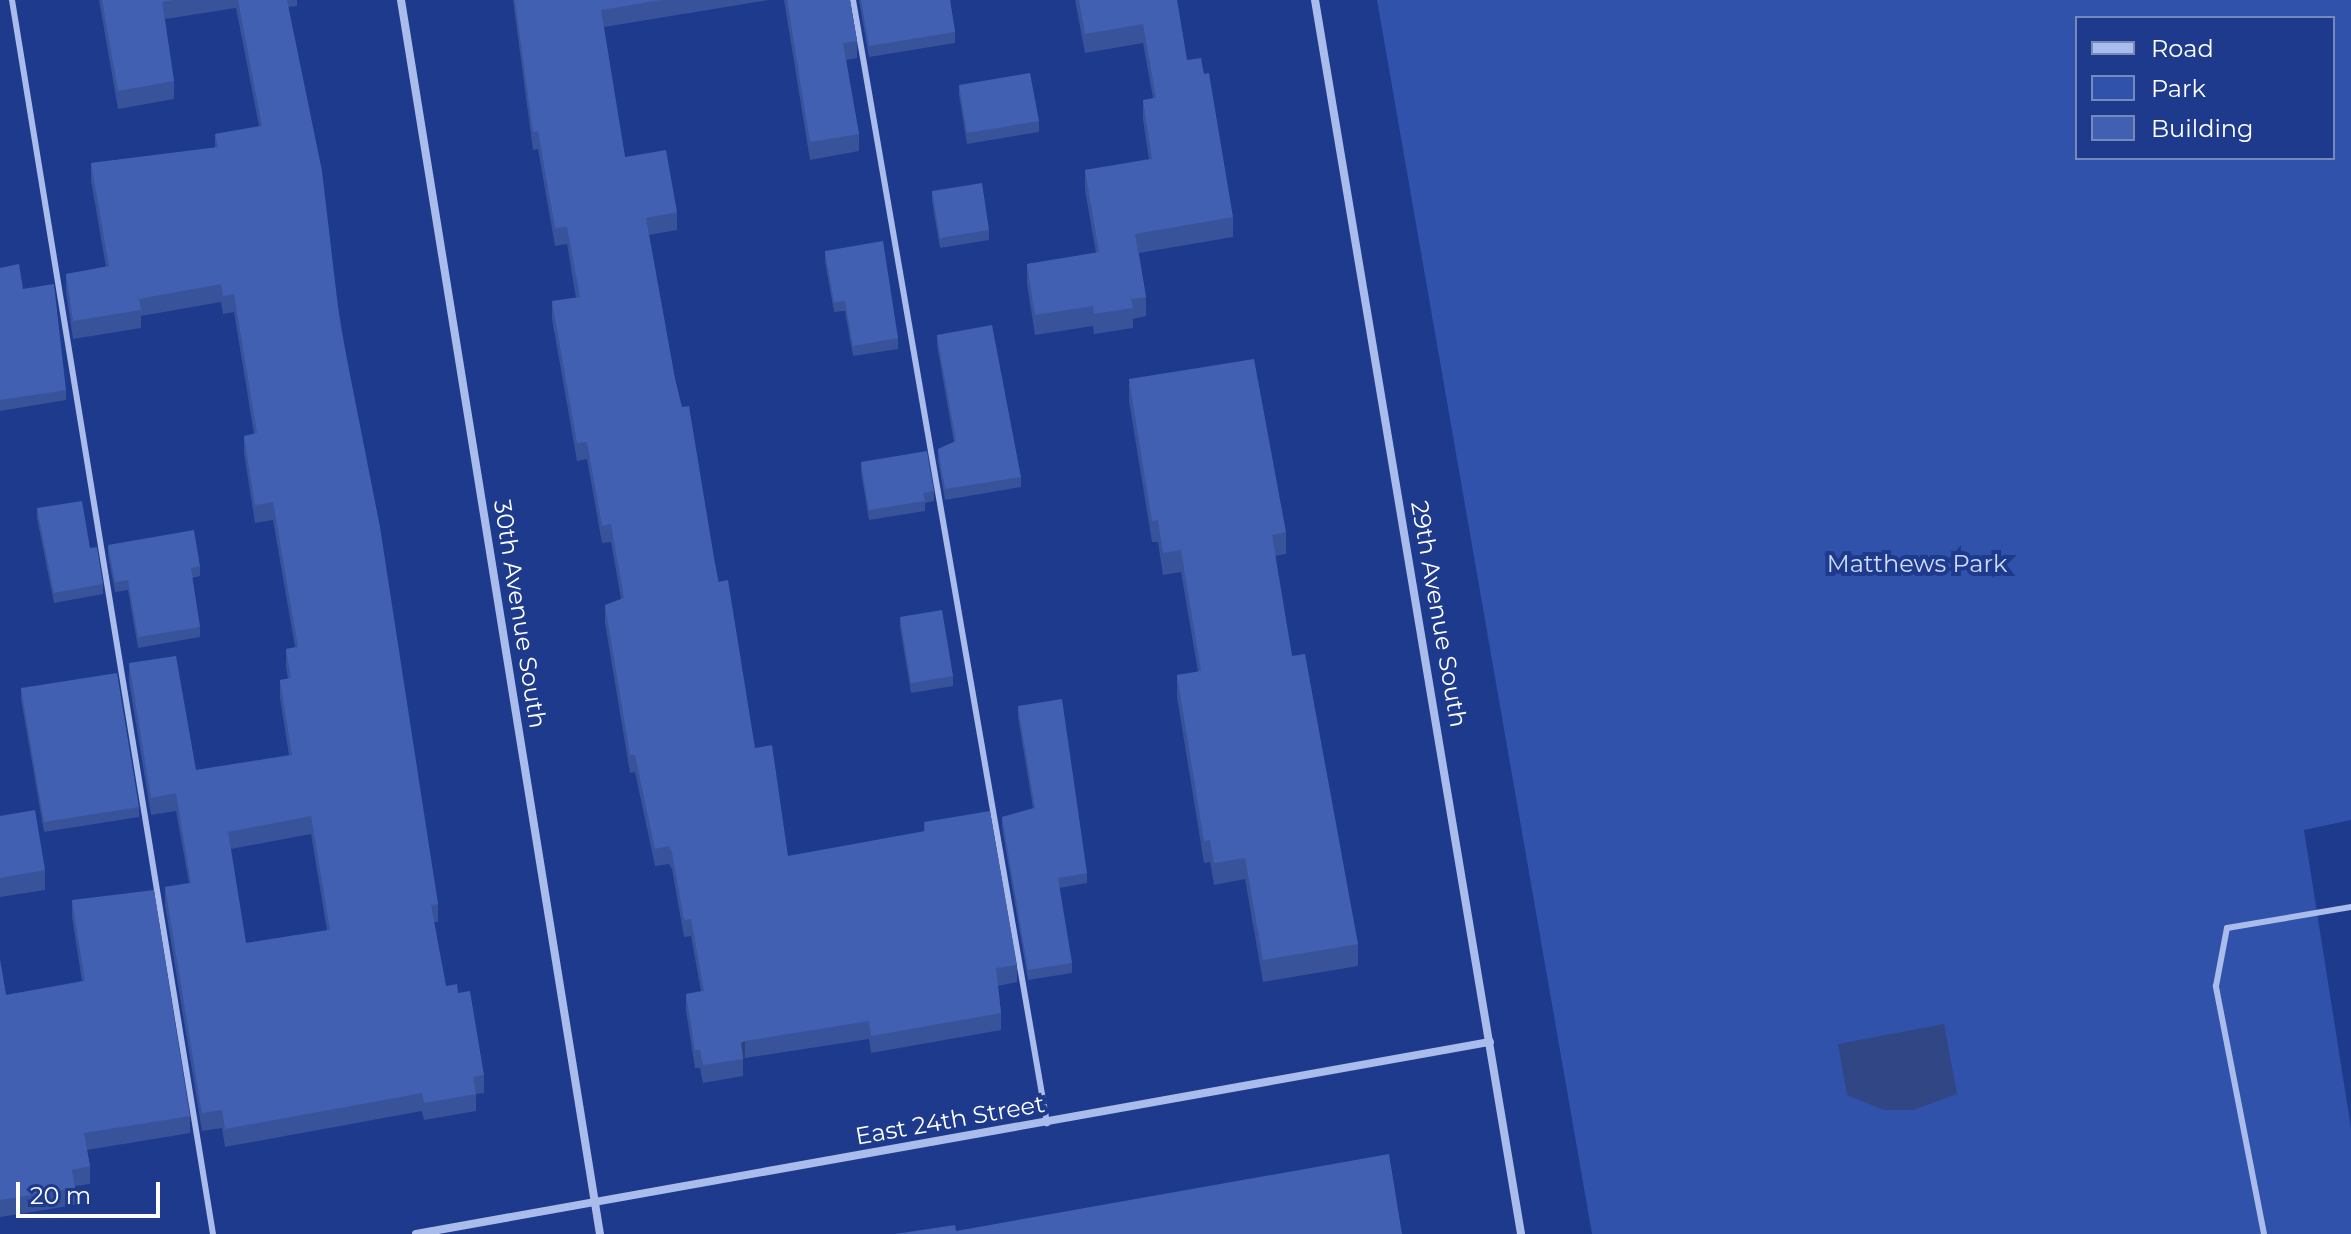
<!DOCTYPE html>
<html>
<head>
<meta charset="utf-8">
<style>
	body { margin:0 }
	#map { position:relative; width:2351px; height:1234px; overflow:hidden; background:#1d3a8c; font-family:Montserrat,sans-serif }
	div>[style] { position:absolute }
	.green>* { inset:0; background:#3052aa }
	.water>* { inset:0; background:#314684 }
	.lane>* { height:6px; margin:-3px; padding:0 3px; transform-origin:3px; border-radius:3px; background:#aabcec }
	.street>* { height:8px; margin:-4px; padding:0 4px; transform-origin:4px; border-radius:4px; background:#aabcec }
	.wall>* { inset:0; background:#385399 }
	.shaded-wall>* { inset:0; background:#2e437d }
	.building>* { inset:0; background:#4160b2 }
	span { translate:-50% -50%; white-space:nowrap; text-align:center; line-height:1.15; -webkit-text-stroke:8px #1d3a8c; paint-order:stroke }
	.park-label { font-size:24px; color:#cfdbf9 }
	.street-label { font-size:24px; color:#fff }
	.legend { position:absolute; left:2075px; top:16px; width:260px; height:144px; box-sizing:border-box; background:#1d3a8c; border:2px solid #7789ba; margin:0; padding:10px 14px; list-style:none; font-size:24px; color:#fff }
	.legend li { display:flex; align-items:center; gap:16px; height:40px }
	.legend b { width:40px; border:2px solid #7789ba }
	.scale { position:absolute; left:16px; top:1182px; width:144px; height:36px; box-sizing:border-box; border:4px solid #fff; border-top:0; padding-left:10px; font-size:24px; line-height:28px; white-space:nowrap; color:#fff; -webkit-text-stroke:6px #1d3a8c; paint-order:stroke }
</style>
</head>
<body>
<div id="map">
	<div class="green">
		<i style="clip-path:polygon(evenodd,1377px 0,2351px 0,2351px 820px,2304px 830px,2351px 1128px,2351px 1234px,1592px 1234px,1377px 0,2077px 18px,2333px 18px,2333px 158px,2077px 158px,2077px 18px)"></i>
	</div>
	<div class="water">
		<i style="clip-path:polygon(1944px 1024px,1957px 1094px,1913px 1110px,1884px 1110px,1847px 1095px,1838px 1044px)"></i>
	</div>
	<div class="lane">
		<i style="left:12px;top:0;width:1250px;rotate:80.75deg"></i>
		<i style="left:853px;top:0;width:1140px;rotate:80.2deg"></i>
		<i style="left:2264px;top:1234px;width:253px;rotate:-101deg"></i>
		<i style="left:2216px;top:986px;width:59px;rotate:-79.3deg"></i>
		<i style="left:2227px;top:928px;width:126px;rotate:-9.6deg"></i>
	</div>
	<div class="street">
		<i style="left:401px;top:0;width:1250px;rotate:80.84deg"></i>
		<i style="left:1315px;top:0;width:1251px;rotate:80.52deg"></i>
		<i style="left:416px;top:1234px;width:1091px;rotate:-10.14deg"></i>
	</div>
	<div class="wall">
		<i style="clip-path:polygon(evenodd,99px 0,297px 0,297px 6px,288px 7px,438px 904px,438px 922px,434px 922px,446px 986px,458px 993px,484px 1075px,484px 1093px,476px 1094px,476px 1111px,424px 1120px,422px 1111px,225px 1147px,222px 1128px,202px 1131px,165px 905px,165px 887px,189px 883px,176px 811px,151px 815px,129px 681px,129px 663px,196px 770px,289px 755px,280px 698px,280px 680px,288px 679px,286px 667px,286px 649px,295px 647px,273px 520px,255px 523px,244px 453px,244px 436px,254px 434px,234px 312px,223px 314px,221px 302px,141px 316px,141px 328px,73px 339px,66px 292px,66px 274px,106px 267px,91px 181px,91px 163px,215px 148px,215px 134px,259px 126px,236px 8px,165px 19px,174px 81px,174px 99px,118px 109px,99px 0,311px 834px,327px 930px,246px 943px,231px 849px,311px 834px)"></i>
		<i style="clip-path:polygon(513px 0,769px 0,604px 27px,625px 157px,677px 212px,677px 230px,649px 235px,675px 379px,755px 748px,788px 856px,924px 832px,924px 822px,1017px 965px,1017px 982px,998px 986px,1001px 1013px,1001px 1030px,871px 1053px,869px 1039px,745px 1058px,743px 1059px,743px 1076px,703px 1083px,700px 1068px,695px 1068px,686px 1011px,686px 994px,701px 991px,691px 936px,684px 937px,672px 869px,669px 864px,655px 866px,635px 772px,630px 773px,605px 623px,605px 605px,621px 599px,611px 542px,602px 543px,587px 459px,577px 461px,552px 319px,552px 301px,576px 298px,567px 244px,555px 246px,538px 149px,533px 150px)"></i>
		<i style="clip-path:polygon(784px 0,850px 0,857px 41px,857px 58px,846px 60px,859px 134px,859px 151px,810px 160px)"></i>
		<i style="clip-path:polygon(859px 0,950px 0,955px 32px,955px 43px,869px 57px)"></i>
		<i style="clip-path:polygon(1075px 0,1177px 0,1187px 60px,1233px 217px,1233px 237px,1139px 253px,1146px 297px,1146px 316px,1133px 319px,1133px 328px,1094px 334px,1093px 326px,1035px 335px,1027px 284px,1027px 264px,1096px 253px,1085px 190px,1085px 170px,1149px 159px,1143px 120px,1143px 100px,1153px 98px,1143px 43px,1085px 53px)"></i>
		<i style="clip-path:polygon(959px 85px,1039px 121px,1039px 132px,967px 144px,959px 95px)"></i>
		<i style="clip-path:polygon(932px 191px,989px 230px,989px 240px,940px 248px,932px 201px)"></i>
		<i style="clip-path:polygon(825px 251px,898px 338px,898px 349px,853px 356px,845px 311px,834px 312px,825px 261px)"></i>
		<i style="clip-path:polygon(0 268px,66px 390px,66px 400px,0 411px)"></i>
		<i style="clip-path:polygon(937px 335px,1021px 477px,1021px 487px,945px 500px,938px 460px,938px 449px,954px 442px,937px 345px)"></i>
		<i style="clip-path:polygon(1129px 379px,1286px 532px,1286px 554px,1275px 556px,1292px 656px,1358px 944px,1358px 966px,1263px 982px,1245px 879px,1214px 885px,1210px 862px,1204px 863px,1177px 697px,1177px 675px,1198px 672px,1181px 572px,1163px 575px,1158px 542px,1152px 542px,1129px 401px)"></i>
		<i style="clip-path:polygon(861px 462px,934px 491px,934px 501px,925px 503px,925px 511px,869px 520px,861px 472px)"></i>
		<i style="clip-path:polygon(37px 508px,90px 548px,103px 584px,103px 594px,54px 603px,37px 518px)"></i>
		<i style="clip-path:polygon(108px 545px,200px 566px,200px 576px,192px 578px,200px 627px,200px 637px,138px 648px,128px 590px,115px 592px,108px 555px)"></i>
		<i style="clip-path:polygon(900px 617px,953px 676px,953px 686px,911px 693px,900px 627px)"></i>
		<i style="clip-path:polygon(21px 688px,139px 807px,139px 817px,44px 832px,21px 699px)"></i>
		<i style="clip-path:polygon(1018px 706px,1087px 873px,1087px 883px,1059px 888px,1072px 963px,1072px 973px,1028px 980px,1002px 827px,1002px 817px,1033px 808px,1018px 717px)"></i>
		<i style="clip-path:polygon(0 816px,45px 870px,45px 890px,0 897px)"></i>
		<i style="clip-path:polygon(72px 900px,190px 1116px,190px 1133px,87px 1150px,90px 1166px,90px 1184px,75px 1186px,75px 1205px,0 1217px,0 960px,6px 995px,82px 981px,72px 917px)"></i>
	</div>
	<div class="shaded-wall">
		<i style="clip-path:polygon(745px 1041px,745px 1058px,743px 1059px,741px 1043px)"></i>
	</div>
	<div class="building">
		<i style="clip-path:polygon(102px 0,173px 0,162px 2px,174px 81px,118px 91px)"></i>
		<i style="clip-path:polygon(evenodd,238px 0,287px 0,322px 171px,340px 324px,380px 527px,438px 904px,431px 905px,446px 986px,457px 984px,458px 993px,470px 991px,484px 1075px,473px 1077px,476px 1094px,424px 1103px,422px 1093px,225px 1129px,222px 1110px,202px 1113px,165px 887px,191px 883px,176px 793px,151px 798px,129px 663px,176px 656px,196px 770px,292px 755px,280px 680px,291px 678px,286px 649px,298px 647px,273px 502px,255px 505px,244px 436px,257px 433px,234px 294px,223px 296px,221px 284px,139px 299px,141px 310px,73px 321px,66px 274px,109px 266px,91px 163px,218px 147px,215px 134px,262px 126px,238px 0,311px 816px,330px 930px,246px 943px,228px 832px,311px 816px)"></i>
		<i style="clip-path:polygon(515px 0,661px 0,601px 10px,625px 157px,666px 150px,677px 212px,646px 218px,675px 379px,682px 407px,689px 406px,718px 582px,728px 580px,755px 748px,772px 745px,788px 856px,925px 831px,924px 822px,990px 811px,1017px 965px,996px 968px,1001px 1013px,871px 1036px,869px 1021px,745px 1041px,741px 1043px,743px 1059px,703px 1065px,700px 1050px,695px 1050px,686px 994px,704px 991px,691px 919px,684px 920px,672px 852px,669px 846px,655px 849px,635px 755px,630px 755px,605px 605px,624px 598px,611px 524px,602px 526px,587px 442px,577px 443px,552px 301px,580px 297px,567px 227px,555px 228px,538px 131px,533px 132px)"></i>
		<i style="clip-path:polygon(787px 0,850px 0,857px 41px,843px 43px,859px 134px,810px 142px)"></i>
		<i style="clip-path:polygon(861px 0,950px 0,955px 32px,869px 46px)"></i>
		<i style="clip-path:polygon(1079px 0,1177px 0,1187px 60px,1201px 58px,1204px 74px,1209px 73px,1233px 217px,1135px 234px,1146px 297px,1131px 299px,1133px 308px,1094px 314px,1093px 306px,1035px 315px,1027px 264px,1099px 252px,1085px 170px,1152px 159px,1143px 100px,1156px 98px,1143px 24px,1085px 34px)"></i>
		<i style="clip-path:polygon(1030px 73px,1039px 121px,967px 133px,959px 85px)"></i>
		<i style="clip-path:polygon(982px 183px,989px 230px,940px 238px,932px 191px)"></i>
		<i style="clip-path:polygon(883px 241px,898px 338px,853px 346px,845px 301px,834px 302px,825px 251px)"></i>
		<i style="clip-path:polygon(19px 264px,23px 289px,54px 284px,66px 390px,0 400px,0 268px)"></i>
		<i style="clip-path:polygon(992px 325px,1021px 477px,945px 489px,938px 449px,956px 441px,937px 335px)"></i>
		<i style="clip-path:polygon(1254px 359px,1286px 532px,1272px 535px,1292px 656px,1305px 654px,1358px 944px,1263px 960px,1245px 858px,1214px 863px,1210px 840px,1204px 841px,1177px 675px,1201px 671px,1181px 550px,1163px 553px,1158px 520px,1152px 521px,1129px 379px)"></i>
		<i style="clip-path:polygon(927px 451px,934px 491px,923px 493px,925px 501px,869px 510px,861px 462px)"></i>
		<i style="clip-path:polygon(82px 501px,90px 548px,97px 547px,103px 584px,54px 593px,37px 508px)"></i>
		<i style="clip-path:polygon(194px 530px,200px 566px,191px 568px,200px 627px,138px 637px,128px 580px,115px 582px,108px 545px)"></i>
		<i style="clip-path:polygon(942px 610px,953px 676px,911px 683px,900px 617px)"></i>
		<i style="clip-path:polygon(117px 673px,139px 807px,44px 822px,21px 688px)"></i>
		<i style="clip-path:polygon(1062px 699px,1087px 873px,1058px 878px,1072px 963px,1028px 970px,1002px 817px,1035px 808px,1018px 706px)"></i>
		<i style="clip-path:polygon(35px 810px,45px 870px,0 878px,0 816px)"></i>
		<i style="clip-path:polygon(154px 890px,190px 1116px,84px 1133px,90px 1166px,72px 1170px,75px 1188px,0 1200px,0 960px,6px 995px,85px 981px,72px 900px)"></i>
		<i style="clip-path:polygon(1389px 1154px,1402px 1234px,895px 1234px,955px 1225px,956px 1231px)"></i>
	</div>
	<div class="park-label">
		<span style="left:1917px;top:564px">Matthews Park</span>
	</div>
	<div class="street-label">
		<span style="left:520px;top:614px;rotate:81deg">30th Avenue South</span>
		<span style="left:1439px;top:614px;rotate:80deg">29th Avenue South</span>
		<span style="left:950px;top:1120px;rotate:-10deg">East 24th Street</span>
	</div>
	<ul class="legend">
	<li><b style="height:10px;background:#aabcec"></b>Road</li>
	<li><b style="height:22px;background:#3052aa"></b>Park</li>
	<li><b style="height:22px;background:#4160b2"></b>Building</li>
	</ul>
	<div class="scale">20 m</div>
</div>
</body>
</html>
